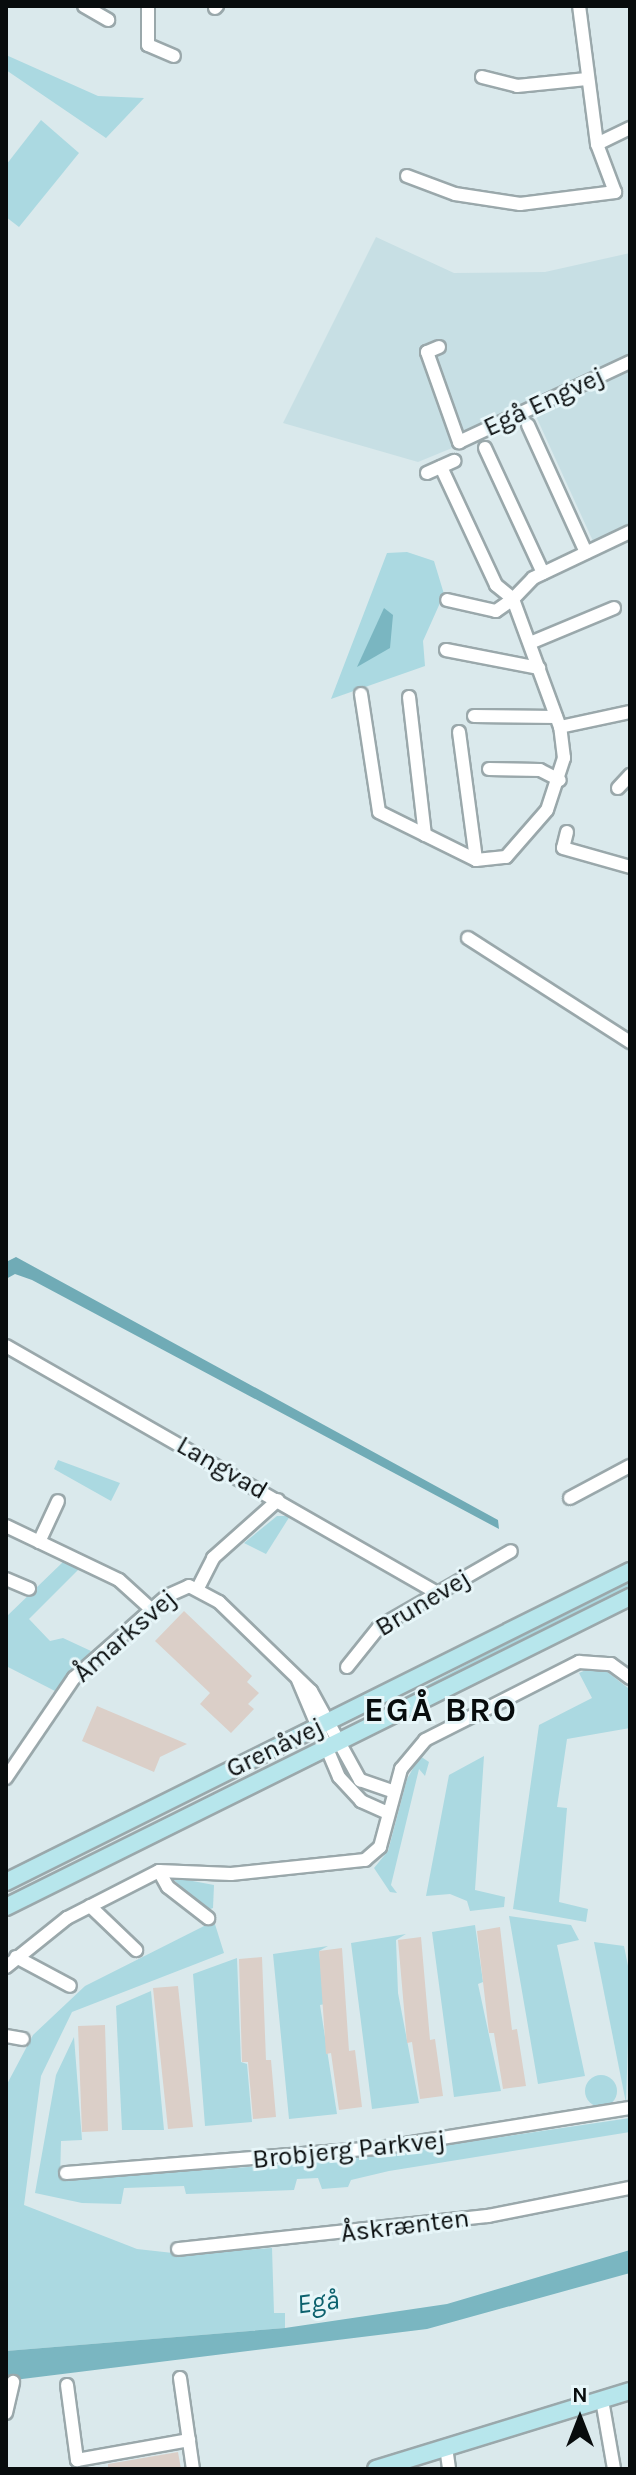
<!DOCTYPE html>
<html>
<head>
<meta charset="utf-8">
<style>
	body { margin:0 }
	#map { position:relative; width:636px; height:2475px; overflow:hidden; background:#dae9ec; font-family:Karla,sans-serif }
	div>[style] { position:absolute }
	.built>* { inset:0; background:#c7dfe4 }
	.green>* { inset:0; background:#abd9e1 }
	.round { border-radius:50% }
	.forest>* { inset:0; background:#70abb6 }
	.water>* { inset:0; background:#7ab6c1 }
	.building>* { inset:0; background:#dbcfc8 }
	.roads { filter:drop-shadow(2px 0 #9aa8ab) drop-shadow(-2px 0 #9aa8ab) drop-shadow(0 2px #9aa8ab) drop-shadow(0 -2px #9aa8ab) }
	.street>* { height:12px; margin:-6px; padding:0 6px; transform-origin:6px; border-radius:6px; background:#fff }
	.secondary>* { height:16px; margin:-8px; padding:0 8px; transform-origin:8px; border-radius:8px; background:#b7e6ec }
	span { translate:-50% -50%; white-space:nowrap; text-align:center; line-height:1.15; -webkit-text-stroke:6px #e7f6f9; paint-order:stroke }
	.street-label { font-size:26px; color:#080c0d }
	.water-label { font-size:28px; color:#0c616d; font-style:italic }
	.district-label { font-size:34px; color:#080c0d; font-weight:700; letter-spacing:2px }
	.frame { position:absolute; inset:0; border:8px solid #080c0d; pointer-events:none }
	.north { position:absolute; left:540px; top:2379px; width:80px; height:80px; -webkit-text-stroke:6px #e7f6f9; paint-order:stroke; rotate:0deg; font-size:22px; font-weight:700; line-height:32px; text-align:center; color:#080c0d }
	.north::after { content:''; display:block; margin:auto; width:28px; height:36px; background:#080c0d; clip-path:polygon(50% 0,100% 100%,50% 72%,0 100%) }
</style>
</head>
<body>
<div id="map">
	<div class="built">
		<i style="clip-path:polygon(376px 237px,454px 273px,545px 272px,630px 253px,630px 524px,593px 541px,535px 414px,418px 462px,283px 423px)"></i>
	</div>
	<div class="green">
		<i style="clip-path:polygon(6px 55px,98px 96px,144px 98px,106px 138px,6px 70px)"></i>
		<i style="clip-path:polygon(41px 120px,79px 153px,19px 227px,6px 217px,6px 165px)"></i>
		<i style="clip-path:polygon(407px 552px,434px 561px,444px 594px,423px 641px,425px 666px,331px 699px,387px 553px)"></i>
		<i style="clip-path:polygon(58px 1460px,120px 1483px,111px 1501px,54px 1469px)"></i>
		<i style="clip-path:polygon(277px 1516px,290px 1516px,266px 1554px,244px 1543px)"></i>
		<i style="clip-path:polygon(64px 1561px,79px 1569px,29px 1619px,50px 1641px,63px 1638px,91px 1651px,55px 1691px,6px 1666px,6px 1617px)"></i>
		<i style="clip-path:polygon(630px 1579px,630px 1589px,350px 1729px,349px 1726px)"></i>
		<i style="clip-path:polygon(588px 1669px,606px 1671px,628px 1688px,630px 1728px,567px 1739px,557px 1807px,567px 1808px,559px 1902px,588px 1909px,586px 1922px,513px 1909px,539px 1725px,592px 1698px,579px 1673px)"></i>
		<i style="clip-path:polygon(420px 1756px,429px 1762px,425px 1776px,419px 1769px,391px 1885px,397px 1893px,390px 1892px,374px 1868px,388px 1851px,407px 1779px)"></i>
		<i style="clip-path:polygon(484px 1756px,475px 1890px,505px 1897px,504px 1907px,470px 1911px,467px 1901px,450px 1894px,426px 1896px,449px 1775px)"></i>
		<i style="clip-path:polygon(171px 1877px,214px 1885px,213px 1908px,205px 1911px)"></i>
		<i style="clip-path:polygon(509px 1916px,571px 1925px,579px 1940px,557px 1945px,585px 2076px,538px 2084px)"></i>
		<i style="clip-path:polygon(214px 1921px,224px 1953px,72px 2012px,41px 2076px,24px 2205px,137px 2249px,182px 2254px,272px 2248px,274px 2313px,285px 2313px,285px 2328px,6px 2351px,6px 2086px,33px 2035px,85px 1986px)"></i>
		<i style="clip-path:polygon(475px 1925px,483px 1982px,478px 1984px,501px 2091px,454px 2097px,432px 1932px)"></i>
		<i style="clip-path:polygon(406px 1934px,396px 1940px,398px 1993px,419px 2103px,372px 2109px,351px 1943px)"></i>
		<i style="clip-path:polygon(594px 1942px,624px 1946px,630px 1976px,626px 2103px)"></i>
		<i style="clip-path:polygon(328px 1946px,319px 1951px,325px 2004px,320px 2005px,337px 2114px,289px 2119px,273px 1954px)"></i>
		<i style="clip-path:polygon(237px 1958px,241px 2062px,247px 2064px,252px 2122px,205px 2126px,193px 1974px)"></i>
		<i style="clip-path:polygon(151px 1991px,164px 2130px,122px 2130px,116px 2006px)"></i>
		<i style="clip-path:polygon(74px 2037px,82px 2140px,61px 2141px,60px 2180px,338px 2161px,630px 2118px,630px 2132px,389px 2171px,351px 2180px,348px 2187px,322px 2189px,318px 2178px,297px 2179px,294px 2190px,186px 2194px,184px 2186px,124px 2188px,121px 2204px,82px 2203px,35px 2193px,56px 2075px)"></i>
		<i class="round" style="left:585px;top:2075px;width:32px;height:32px"></i>
	</div>
	<div class="forest">
		<i style="clip-path:polygon(16px 1257px,498px 1520px,499px 1529px,32px 1280px,15px 1274px,6px 1279px,6px 1262px)"></i>
	</div>
	<div class="water">
		<i style="clip-path:polygon(384px 608px,393px 615px,390px 648px,357px 667px)"></i>
		<i style="clip-path:polygon(630px 2250px,630px 2273px,427px 2329px,6px 2381px,6px 2351px,285px 2328px,447px 2304px)"></i>
	</div>
	<div class="building">
		<i style="clip-path:polygon(184px 1611px,252px 1676px,247px 1682px,259px 1693px,248px 1704px,254px 1709px,231px 1733px,200px 1704px,210px 1693px,155px 1641px)"></i>
		<i style="clip-path:polygon(97px 1706px,187px 1744px,160px 1757px,154px 1772px,82px 1741px)"></i>
		<i style="clip-path:polygon(500px 1927px,512px 2030px,517px 2029px,526px 2086px,503px 2089px,494px 2033px,489px 2033px,477px 1931px)"></i>
		<i style="clip-path:polygon(421px 1937px,430px 2040px,435px 2039px,443px 2096px,420px 2099px,412px 2042px,407px 2043px,398px 1940px)"></i>
		<i style="clip-path:polygon(342px 1948px,349px 2051px,355px 2050px,362px 2107px,339px 2110px,331px 2053px,326px 2054px,319px 1951px)"></i>
		<i style="clip-path:polygon(262px 1957px,266px 2060px,271px 2060px,276px 2117px,253px 2119px,248px 2062px,242px 2062px,239px 1959px)"></i>
		<i style="clip-path:polygon(178px 1986px,193px 2127px,168px 2129px,153px 1988px)"></i>
		<i style="clip-path:polygon(105px 2025px,108px 2131px,82px 2132px,78px 2026px)"></i>
		<i style="clip-path:polygon(178px 2452px,181px 2469px,108px 2469px,108px 2464px)"></i>
	</div>
	<div class="roads">
		<div class="street">
			<i style="left:84px;top:6px;width:28px;rotate:30deg"></i>
			<i style="left:148px;top:6px;width:39px;rotate:90deg"></i>
			<i style="left:148px;top:45px;width:28px;rotate:23deg"></i>
			<i style="left:215px;top:8px;width:3px;rotate:-45deg"></i>
			<i style="left:482px;top:77px;width:36px;rotate:14deg"></i>
			<i style="left:517px;top:86px;width:70px;rotate:-5.7deg"></i>
			<i style="left:597px;top:144px;width:37px;rotate:-26deg"></i>
			<i style="left:407px;top:176px;width:51px;rotate:20.6deg"></i>
			<i style="left:455px;top:194px;width:66px;rotate:8.7deg"></i>
			<i style="left:520px;top:204px;width:96px;rotate:-7.2deg"></i>
			<i style="left:615px;top:192px;width:51px;rotate:-110.6deg"></i>
			<i style="left:597px;top:144px;width:139px;rotate:-97.4deg"></i>
			<i style="left:439px;top:347px;width:13px;rotate:157deg"></i>
			<i style="left:427px;top:352px;width:96px;rotate:70.4deg"></i>
			<i style="left:459px;top:442px;width:189px;rotate:-25.1deg"></i>
			<i style="left:528px;top:425px;width:140px;rotate:65.5deg"></i>
			<i style="left:485px;top:448px;width:138px;rotate:65.1deg"></i>
			<i style="left:441px;top:467px;width:130px;rotate:65deg"></i>
			<i style="left:496px;top:585px;width:22px;rotate:39deg"></i>
			<i style="left:513px;top:599px;width:21px;rotate:145deg"></i>
			<i style="left:496px;top:611px;width:50px;rotate:-167.3deg"></i>
			<i style="left:427px;top:473px;width:30px;rotate:-24deg"></i>
			<i style="left:530px;top:643px;width:91px;rotate:-22.6deg"></i>
			<i style="left:446px;top:650px;width:95px;rotate:11deg"></i>
			<i style="left:361px;top:694px;width:119px;rotate:81.3deg"></i>
			<i style="left:379px;top:812px;width:108px;rotate:26.3deg"></i>
			<i style="left:476px;top:860px;width:30px;rotate:-6deg"></i>
			<i style="left:506px;top:857px;width:62px;rotate:-48.9deg"></i>
			<i style="left:547px;top:810px;width:55px;rotate:-71.9deg"></i>
			<i style="left:564px;top:758px;width:31px;rotate:-97deg"></i>
			<i style="left:560px;top:727px;width:136px;rotate:-110.2deg"></i>
			<i style="left:513px;top:599px;width:29px;rotate:-46deg"></i>
			<i style="left:533px;top:578px;width:107px;rotate:-25.4deg"></i>
			<i style="left:409px;top:697px;width:139px;rotate:83.4deg"></i>
			<i style="left:474px;top:716px;width:82px;rotate:0.7deg"></i>
			<i style="left:560px;top:727px;width:72px;rotate:-12.1deg"></i>
			<i style="left:459px;top:732px;width:129px;rotate:82.4deg"></i>
			<i style="left:489px;top:769px;width:51px;rotate:1.1deg"></i>
			<i style="left:540px;top:770px;width:22px;rotate:27deg"></i>
			<i style="left:618px;top:788px;width:18px;rotate:-47deg"></i>
			<i style="left:567px;top:832px;width:16px;rotate:104deg"></i>
			<i style="left:563px;top:848px;width:70px;rotate:15.8deg"></i>
			<i style="left:468px;top:938px;width:193px;rotate:32.7deg"></i>
			<i style="left:6px;top:1346px;width:497px;rotate:29.8deg"></i>
			<i style="left:570px;top:1498px;width:68px;rotate:-28.1deg"></i>
			<i style="left:6px;top:1526px;width:125px;rotate:25.5deg"></i>
			<i style="left:119px;top:1580px;width:43px;rotate:42.2deg"></i>
			<i style="left:39px;top:1542px;width:45px;rotate:-65.1deg"></i>
			<i style="left:6px;top:1579px;width:25px;rotate:23deg"></i>
			<i style="left:198px;top:1588px;width:34px;rotate:-63deg"></i>
			<i style="left:213px;top:1558px;width:87px;rotate:-41.7deg"></i>
			<i style="left:347px;top:1667px;width:51px;rotate:-51.3deg"></i>
			<i style="left:379px;top:1627px;width:152px;rotate:-29.9deg"></i>
			<i style="left:298px;top:1680px;width:105px;rotate:67.1deg"></i>
			<i style="left:339px;top:1777px;width:33px;rotate:47deg"></i>
			<i style="left:361px;top:1801px;width:30px;rotate:24deg"></i>
			<i style="left:6px;top:1778px;width:121px;rotate:-55.8deg"></i>
			<i style="left:74px;top:1678px;width:124px;rotate:-41.4deg"></i>
			<i style="left:167px;top:1596px;width:24px;rotate:-24deg"></i>
			<i style="left:189px;top:1586px;width:34px;rotate:28deg"></i>
			<i style="left:219px;top:1602px;width:128px;rotate:44.1deg"></i>
			<i style="left:311px;top:1691px;width:102px;rotate:61.2deg"></i>
			<i style="left:360px;top:1780px;width:36px;rotate:19deg"></i>
			<i style="left:159px;top:1871px;width:18px;rotate:61deg"></i>
			<i style="left:168px;top:1887px;width:51px;rotate:37.8deg"></i>
			<i style="left:90px;top:1906px;width:64px;rotate:43.7deg"></i>
			<i style="left:16px;top:1957px;width:61px;rotate:28.2deg"></i>
			<i style="left:6px;top:1967px;width:78px;rotate:-38.8deg"></i>
			<i style="left:67px;top:1918px;width:103px;rotate:-27.1deg"></i>
			<i style="left:159px;top:1871px;width:72px;rotate:2.4deg"></i>
			<i style="left:231px;top:1874px;width:135px;rotate:-6deg"></i>
			<i style="left:365px;top:1860px;width:20px;rotate:-41deg"></i>
			<i style="left:380px;top:1847px;width:81px;rotate:-74.9deg"></i>
			<i style="left:401px;top:1769px;width:38px;rotate:-50deg"></i>
			<i style="left:425px;top:1740px;width:173px;rotate:-26.9deg"></i>
			<i style="left:579px;top:1662px;width:32px;rotate:4deg"></i>
			<i style="left:611px;top:1664px;width:24px;rotate:36deg"></i>
			<i style="left:6px;top:2036px;width:17px;rotate:10deg"></i>
			<i style="left:66px;top:2173px;width:315px;rotate:-4.6deg"></i>
			<i style="left:380px;top:2148px;width:253px;rotate:-9.1deg"></i>
			<i style="left:178px;top:2249px;width:312px;rotate:-6.1deg"></i>
			<i style="left:488px;top:2216px;width:145px;rotate:-11.2deg"></i>
			<i style="left:180px;top:2378px;width:92px;rotate:81.9deg"></i>
			<i style="left:67px;top:2385px;width:76px;rotate:82.4deg"></i>
			<i style="left:77px;top:2460px;width:114px;rotate:-10.1deg"></i>
			<i style="left:602px;top:2400px;width:70px;rotate:80.1deg"></i>
			<i style="left:6px;top:2413px;width:32px;rotate:-77deg"></i>
			<i style="left:446px;top:2447px;width:22px;rotate:82deg"></i>
		</div>
		<div class="secondary">
			<i style="left:6px;top:1882px;width:697px;rotate:-26.49deg"></i>
			<i style="left:6px;top:1907px;width:697px;rotate:-26.42deg"></i>
			<i style="left:376px;top:2469px;width:266px;rotate:-17.1deg"></i>
		</div>
	</div>
	<div class="street-label">
		<span style="left:544px;top:402px;rotate:-25deg">Egå Engvej</span>
		<span style="left:222px;top:1468px;rotate:30deg">Langvad</span>
		<span style="left:423px;top:1603px;rotate:-31deg">Brunevej</span>
		<span style="left:125px;top:1636px;rotate:-41deg">Åmarksvej</span>
		<span style="left:275px;top:1748px;rotate:-26deg">Grenåvej</span>
		<span style="left:349px;top:2150px;rotate:-6deg">Brobjerg Parkvej</span>
		<span style="left:405px;top:2226px;rotate:-7deg">Åskrænten</span>
	</div>
	<div class="water-label">
		<span style="left:318px;top:2302px;rotate:-7deg">Egå</span>
	</div>
	<div class="district-label">
		<span style="left:441px;top:1711px">EGÅ BRO</span>
	</div>
	<div class="frame"></div>
	<div class="north">N</div>
</div>
</body>
</html>
